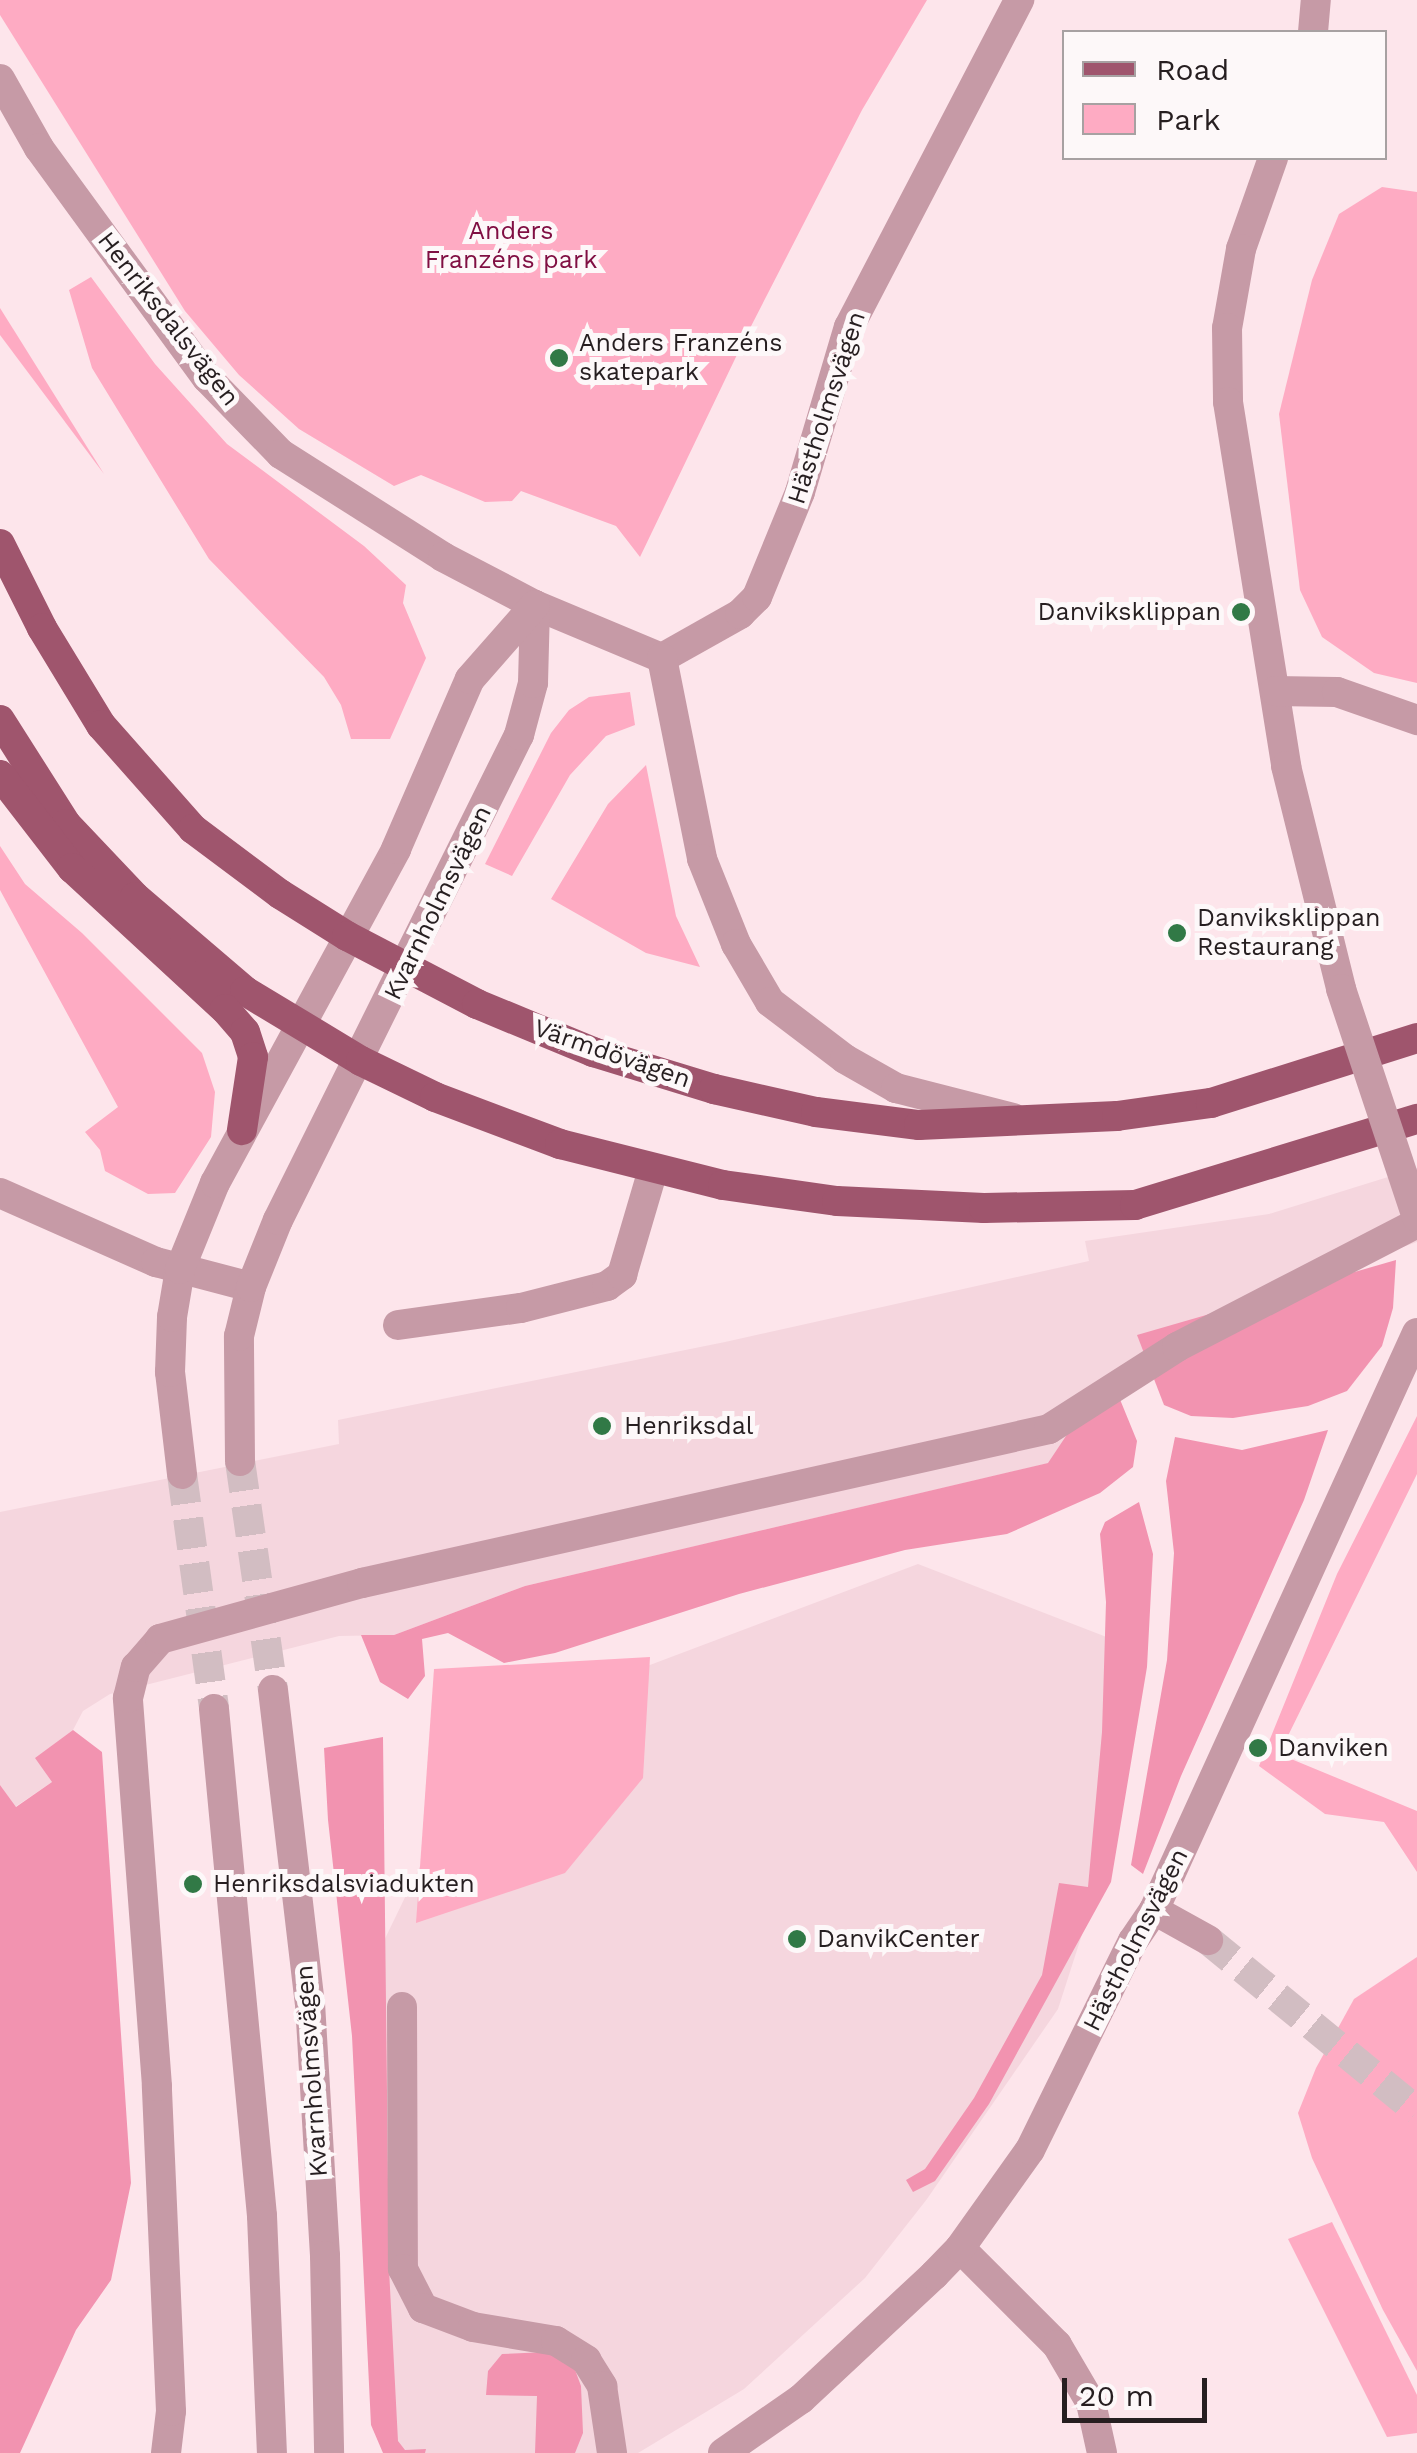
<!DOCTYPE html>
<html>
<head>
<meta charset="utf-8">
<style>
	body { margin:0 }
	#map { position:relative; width:1417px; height:2453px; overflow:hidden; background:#fde5eb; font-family:"Work Sans",sans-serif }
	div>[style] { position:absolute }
	.built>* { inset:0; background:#f5d6de }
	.green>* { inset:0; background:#feabc3 }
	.forest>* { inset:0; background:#f293b0 }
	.minor-tunnel>* { height:30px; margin-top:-15px; transform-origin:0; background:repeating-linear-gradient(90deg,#d2bdc2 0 30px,transparent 0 45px) }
	.minor>* { height:30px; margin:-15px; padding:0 15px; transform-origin:15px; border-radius:15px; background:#c69aa6 }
	.major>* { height:30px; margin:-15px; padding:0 15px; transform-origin:15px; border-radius:15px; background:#9f556d }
	.minor-bridge>* { height:30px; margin:-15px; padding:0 15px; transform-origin:15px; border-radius:15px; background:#c69aa6 }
	.dots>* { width:28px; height:28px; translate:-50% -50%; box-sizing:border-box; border:5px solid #fdf8f9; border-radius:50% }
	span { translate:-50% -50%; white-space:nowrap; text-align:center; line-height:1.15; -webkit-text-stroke:10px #fdf8f9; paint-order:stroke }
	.park-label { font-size:25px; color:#800f43 }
	.street-label { font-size:25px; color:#261e20 }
	.poi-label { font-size:25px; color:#261e20 }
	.left { translate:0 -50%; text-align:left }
	.right { translate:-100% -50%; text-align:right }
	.legend { position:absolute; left:1062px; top:30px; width:325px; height:130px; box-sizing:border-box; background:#fdf8f9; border:2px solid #a7a1a2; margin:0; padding:12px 18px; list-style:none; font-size:30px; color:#261e20 }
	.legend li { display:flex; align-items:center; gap:20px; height:50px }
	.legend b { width:50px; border:2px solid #a7a1a2 }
	.scale { position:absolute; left:1062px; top:2378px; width:145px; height:45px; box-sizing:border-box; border:5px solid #261e20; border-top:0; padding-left:12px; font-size:30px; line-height:35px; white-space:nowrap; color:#261e20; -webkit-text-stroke:8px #fdf8f9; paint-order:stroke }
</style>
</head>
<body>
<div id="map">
	<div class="built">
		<i style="clip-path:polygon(1417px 1168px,1417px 1242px,1364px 1261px,1098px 1388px,1049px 1463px,525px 1586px,394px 1635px,339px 1636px,110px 1694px,83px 1711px,73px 1730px,36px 1758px,52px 1782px,15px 1807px,0 1785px,0 1512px,339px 1444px,338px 1420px,725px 1342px,1089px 1261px,1085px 1241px,1269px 1214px)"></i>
		<i style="clip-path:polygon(918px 1564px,1122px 1643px,1096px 1891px,1058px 2009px,927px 2199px,865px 2278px,744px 2389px,638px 2453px,393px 2453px,380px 1949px,488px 1726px)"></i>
	</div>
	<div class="green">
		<i style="clip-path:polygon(0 0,927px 0,862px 110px,746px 336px,640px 557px,616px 526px,521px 491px,512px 501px,485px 502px,421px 475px,394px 486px,299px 429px,239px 375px,185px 311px,0 15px)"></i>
		<i style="clip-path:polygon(1382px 187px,1417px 192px,1417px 683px,1374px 673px,1322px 637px,1300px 590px,1279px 414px,1312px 280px,1339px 214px)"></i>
		<i style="clip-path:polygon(91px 277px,155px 364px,227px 444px,364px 546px,406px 585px,403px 603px,426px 658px,390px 739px,351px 739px,341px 705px,324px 677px,209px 559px,92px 368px,69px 290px)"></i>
		<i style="clip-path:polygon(0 308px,104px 474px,0 335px)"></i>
		<i style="clip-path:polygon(630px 692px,635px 725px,606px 736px,570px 775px,512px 876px,485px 864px,551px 733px,569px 710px,589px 697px)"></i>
		<i style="clip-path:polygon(646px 765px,676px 916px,700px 967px,646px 953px,551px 899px,608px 804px)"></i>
		<i style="clip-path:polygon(0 846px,25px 884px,82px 933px,202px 1053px,215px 1092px,211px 1137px,175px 1193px,148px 1194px,105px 1171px,100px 1150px,85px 1132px,118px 1107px,0 890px)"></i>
		<i style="clip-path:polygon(1417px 1416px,1417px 1474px,1279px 1754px,1417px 1811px,1417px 1872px,1384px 1822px,1325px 1814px,1259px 1766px,1337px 1574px)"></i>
		<i style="clip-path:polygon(650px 1657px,643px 1778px,565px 1873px,416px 1923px,434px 1669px)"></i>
		<i style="clip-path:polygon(1417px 1957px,1417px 2371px,1383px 2310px,1312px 2158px,1298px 2113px,1316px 2068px,1354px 1999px)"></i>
		<i style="clip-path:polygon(1332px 2222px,1417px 2395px,1417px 2433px,1387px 2437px,1288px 2239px)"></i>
	</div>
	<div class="forest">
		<i style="clip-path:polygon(1396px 1260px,1393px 1308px,1382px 1346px,1347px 1391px,1308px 1406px,1233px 1418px,1191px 1416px,1164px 1405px,1137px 1335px)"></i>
		<i style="clip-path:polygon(1098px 1388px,1119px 1397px,1137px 1441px,1133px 1467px,1100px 1493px,1007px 1534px,905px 1550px,739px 1594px,555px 1653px,504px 1663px,448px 1633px,422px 1639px,425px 1676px,408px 1699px,380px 1682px,361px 1635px,394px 1635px,525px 1586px,1048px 1463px)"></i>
		<i style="clip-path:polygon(1328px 1430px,1304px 1500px,1181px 1776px,1143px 1874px,1131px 1865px,1167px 1660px,1174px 1553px,1166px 1481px,1175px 1437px,1242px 1450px)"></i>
		<i style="clip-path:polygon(1139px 1502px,1153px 1554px,1147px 1667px,1111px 1882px,989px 2104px,935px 2181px,913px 2192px,906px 2180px,925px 2169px,974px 2098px,1042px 1975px,1059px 1883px,1088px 1887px,1102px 1732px,1106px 1602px,1100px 1534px,1105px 1522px)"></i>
		<i style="clip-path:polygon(73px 1730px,102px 1752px,131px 2183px,111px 2280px,76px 2330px,20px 2453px,0 2453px,0 1785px,16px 1807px,52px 1782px,35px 1758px)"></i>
		<i style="clip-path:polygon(383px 1737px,389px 2269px,398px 2441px,405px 2450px,426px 2449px,425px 2453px,383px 2453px,371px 2425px,352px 2036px,328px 1820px,324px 1748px)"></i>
		<i style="clip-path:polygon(547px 2352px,574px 2367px,581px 2386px,583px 2433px,575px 2453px,535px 2453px,537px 2396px,486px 2395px,488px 2371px,502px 2354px)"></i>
	</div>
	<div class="minor-tunnel">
		<i style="left:240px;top:1461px;width:231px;rotate:81.8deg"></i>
		<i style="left:182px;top:1474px;width:237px;rotate:82.2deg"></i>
		<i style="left:1208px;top:1940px;width:270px;rotate:39.3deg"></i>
	</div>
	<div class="minor">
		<i style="left:1313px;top:32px;width:32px;rotate:-85deg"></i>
		<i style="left:0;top:79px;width:79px;rotate:60.5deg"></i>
		<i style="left:39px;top:148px;width:285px;rotate:53.9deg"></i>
		<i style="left:207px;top:378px;width:106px;rotate:45.8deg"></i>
		<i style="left:281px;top:454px;width:192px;rotate:32.4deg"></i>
		<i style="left:443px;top:557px;width:104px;rotate:27.6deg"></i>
		<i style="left:535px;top:605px;width:138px;rotate:22.7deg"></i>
		<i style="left:1273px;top:158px;width:96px;rotate:109.4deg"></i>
		<i style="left:1241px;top:249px;width:80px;rotate:100deg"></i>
		<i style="left:1227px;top:328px;width:74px;rotate:89.2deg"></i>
		<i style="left:1228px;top:402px;width:369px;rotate:80.9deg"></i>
		<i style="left:1286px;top:766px;width:230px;rotate:76.1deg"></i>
		<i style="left:662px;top:658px;width:90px;rotate:-29.4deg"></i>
		<i style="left:740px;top:614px;width:24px;rotate:-45deg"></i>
		<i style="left:757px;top:597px;width:113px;rotate:-67.7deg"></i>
		<i style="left:800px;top:492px;width:172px;rotate:-73.5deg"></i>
		<i style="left:849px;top:327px;width:369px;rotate:-62.5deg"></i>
		<i style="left:662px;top:658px;width:205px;rotate:78.7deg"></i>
		<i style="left:702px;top:859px;width:92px;rotate:68.2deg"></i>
		<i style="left:736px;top:944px;width:67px;rotate:59.6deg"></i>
		<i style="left:770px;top:1002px;width:94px;rotate:37.2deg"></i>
		<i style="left:845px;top:1059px;width:59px;rotate:29.6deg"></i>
		<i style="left:896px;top:1088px;width:121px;rotate:14.4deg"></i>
		<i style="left:1275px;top:691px;width:62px;rotate:0.9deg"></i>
		<i style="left:1337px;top:692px;width:85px;rotate:19.3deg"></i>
		<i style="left:0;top:1193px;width:171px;rotate:23.9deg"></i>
		<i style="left:156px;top:1262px;width:98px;rotate:14.7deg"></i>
		<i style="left:398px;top:1325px;width:124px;rotate:-7.9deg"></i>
		<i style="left:521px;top:1308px;width:89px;rotate:-14.3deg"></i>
		<i style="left:607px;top:1286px;width:19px;rotate:-36deg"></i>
		<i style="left:622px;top:1275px;width:109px;rotate:-73.6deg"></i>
		<i style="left:240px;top:1461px;width:125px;rotate:-90.5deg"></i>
		<i style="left:239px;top:1336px;width:50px;rotate:-76.2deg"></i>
		<i style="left:251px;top:1287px;width:72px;rotate:-68.1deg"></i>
		<i style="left:278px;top:1220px;width:542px;rotate:-63.58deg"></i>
		<i style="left:519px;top:735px;width:54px;rotate:-74.9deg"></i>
		<i style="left:533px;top:683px;width:78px;rotate:-88.5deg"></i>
		<i style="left:182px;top:1474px;width:103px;rotate:-96.7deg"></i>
		<i style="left:170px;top:1372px;width:55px;rotate:-87.9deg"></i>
		<i style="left:172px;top:1317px;width:49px;rotate:-80.5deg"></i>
		<i style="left:180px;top:1269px;width:93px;rotate:-67.9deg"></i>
		<i style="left:215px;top:1183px;width:380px;rotate:-61.5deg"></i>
		<i style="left:396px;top:849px;width:185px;rotate:-66.5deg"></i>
		<i style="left:470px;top:679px;width:98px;rotate:-48.7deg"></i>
		<i style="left:273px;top:1690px;width:315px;rotate:83.3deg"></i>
		<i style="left:310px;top:2003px;width:253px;rotate:86.6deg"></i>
		<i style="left:325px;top:2256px;width:197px;rotate:88.8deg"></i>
		<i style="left:214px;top:1709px;width:509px;rotate:84.59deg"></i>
		<i style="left:262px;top:2216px;width:237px;rotate:87.6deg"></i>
		<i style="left:1154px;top:1910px;width:62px;rotate:29.1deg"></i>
		<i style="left:402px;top:2007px;width:262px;rotate:89.8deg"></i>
		<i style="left:403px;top:2269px;width:44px;rotate:62.9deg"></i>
		<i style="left:423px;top:2308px;width:53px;rotate:20.8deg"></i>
		<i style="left:473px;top:2327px;width:84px;rotate:9.6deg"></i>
		<i style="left:556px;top:2341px;width:36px;rotate:32deg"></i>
		<i style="left:586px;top:2360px;width:31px;rotate:58deg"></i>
		<i style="left:602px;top:2386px;width:68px;rotate:81.5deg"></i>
		<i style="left:960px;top:2248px;width:137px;rotate:45deg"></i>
		<i style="left:1057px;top:2345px;width:67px;rotate:59.6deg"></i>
		<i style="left:1091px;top:2403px;width:51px;rotate:77.6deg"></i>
		<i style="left:166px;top:2453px;width:42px;rotate:-83.2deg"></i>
		<i style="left:171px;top:2411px;width:325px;rotate:-92.5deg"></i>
		<i style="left:157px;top:2086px;width:389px;rotate:-94.3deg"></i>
		<i style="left:128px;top:1698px;width:32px;rotate:-76deg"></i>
		<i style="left:136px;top:1667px;width:37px;rotate:-49deg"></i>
		<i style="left:160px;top:1639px;width:210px;rotate:-15.5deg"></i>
		<i style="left:362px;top:1583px;width:704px;rotate:-12.63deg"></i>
		<i style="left:1049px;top:1429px;width:152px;rotate:-32.6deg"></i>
		<i style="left:1177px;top:1347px;width:270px;rotate:-27.3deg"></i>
		<i style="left:723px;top:2453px;width:95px;rotate:-34.7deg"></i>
		<i style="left:801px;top:2399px;width:182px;rotate:-43deg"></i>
		<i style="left:934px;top:2275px;width:37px;rotate:-46deg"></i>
		<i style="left:960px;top:2248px;width:120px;rotate:-54.5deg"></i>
		<i style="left:1030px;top:2150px;width:233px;rotate:-63.8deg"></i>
		<i style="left:1133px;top:1941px;width:37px;rotate:-56deg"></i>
		<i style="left:1154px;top:1910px;width:634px;rotate:-65.5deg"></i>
	</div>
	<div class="major">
		<i style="left:0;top:544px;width:94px;rotate:63.4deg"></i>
		<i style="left:42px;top:628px;width:114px;rotate:58.7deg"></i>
		<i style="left:101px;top:725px;width:139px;rotate:48.5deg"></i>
		<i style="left:193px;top:829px;width:109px;rotate:36.8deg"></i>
		<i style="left:280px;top:894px;width:79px;rotate:32.1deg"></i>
		<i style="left:347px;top:936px;width:147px;rotate:27.6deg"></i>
		<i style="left:477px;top:1004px;width:126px;rotate:22.5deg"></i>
		<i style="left:593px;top:1052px;width:127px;rotate:17deg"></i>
		<i style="left:714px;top:1089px;width:105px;rotate:12.7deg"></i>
		<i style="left:816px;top:1112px;width:104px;rotate:7.2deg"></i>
		<i style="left:919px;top:1125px;width:198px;rotate:-2.6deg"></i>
		<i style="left:1117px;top:1116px;width:95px;rotate:-7.9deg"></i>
		<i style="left:1211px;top:1103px;width:216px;rotate:-17.5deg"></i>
		<i style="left:0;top:720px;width:123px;rotate:57.6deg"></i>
		<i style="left:66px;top:824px;width:100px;rotate:46.6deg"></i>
		<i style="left:135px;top:897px;width:145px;rotate:40.5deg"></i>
		<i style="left:245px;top:991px;width:135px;rotate:31.1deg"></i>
		<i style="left:361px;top:1061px;width:82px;rotate:25.9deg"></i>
		<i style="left:435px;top:1097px;width:134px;rotate:20.6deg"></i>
		<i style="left:560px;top:1144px;width:168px;rotate:14.1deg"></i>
		<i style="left:723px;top:1185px;width:115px;rotate:8deg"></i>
		<i style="left:837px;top:1201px;width:147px;rotate:2.7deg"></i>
		<i style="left:984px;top:1208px;width:151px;rotate:-1.1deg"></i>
		<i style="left:1135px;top:1205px;width:295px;rotate:-17deg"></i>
		<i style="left:0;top:775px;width:118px;rotate:52.3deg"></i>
		<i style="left:72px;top:868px;width:208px;rotate:42.7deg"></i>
		<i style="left:225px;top:1009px;width:30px;rotate:49deg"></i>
		<i style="left:245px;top:1032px;width:26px;rotate:72deg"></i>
		<i style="left:253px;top:1057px;width:74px;rotate:98.6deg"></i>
	</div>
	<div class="minor-bridge">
		<i style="left:1341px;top:989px;width:240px;rotate:71.6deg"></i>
	</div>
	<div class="dots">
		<i style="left:559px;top:358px;background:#317946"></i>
		<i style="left:1241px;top:612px;background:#317946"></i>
		<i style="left:1177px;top:933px;background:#317946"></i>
		<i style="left:602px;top:1426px;background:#317946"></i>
		<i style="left:1258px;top:1748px;background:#317946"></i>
		<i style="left:193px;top:1884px;background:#317946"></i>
		<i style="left:797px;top:1939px;background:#317946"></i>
	</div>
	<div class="park-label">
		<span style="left:511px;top:246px">Anders<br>Franzéns park</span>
	</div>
	<div class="street-label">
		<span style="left:168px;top:319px;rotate:52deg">Henriksdalsvägen</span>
		<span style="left:827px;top:408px;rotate:-72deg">Hästholmsvägen</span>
		<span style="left:438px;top:903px;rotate:-64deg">Kvarnholmsvägen</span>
		<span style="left:612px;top:1054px;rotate:19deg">Värmdövägen</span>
		<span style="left:1136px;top:1940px;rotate:-63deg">Hästholmsvägen</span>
		<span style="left:312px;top:2071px;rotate:-94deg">Kvarnholmsvägen</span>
	</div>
	<div class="poi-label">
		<span class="left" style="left:579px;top:358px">Anders Franzéns<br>skatepark</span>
		<span class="right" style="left:1221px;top:612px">Danviksklippan</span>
		<span class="left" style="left:1197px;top:933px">Danviksklippan<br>Restaurang</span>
		<span class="left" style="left:624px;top:1426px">Henriksdal</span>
		<span class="left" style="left:1278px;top:1748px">Danviken</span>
		<span class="left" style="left:213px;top:1884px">Henriksdalsviadukten</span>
		<span class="left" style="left:817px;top:1939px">DanvikCenter</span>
	</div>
	<ul class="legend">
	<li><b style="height:12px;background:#9f556d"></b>Road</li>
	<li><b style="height:28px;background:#feabc3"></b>Park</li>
	</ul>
	<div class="scale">20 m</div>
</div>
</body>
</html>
